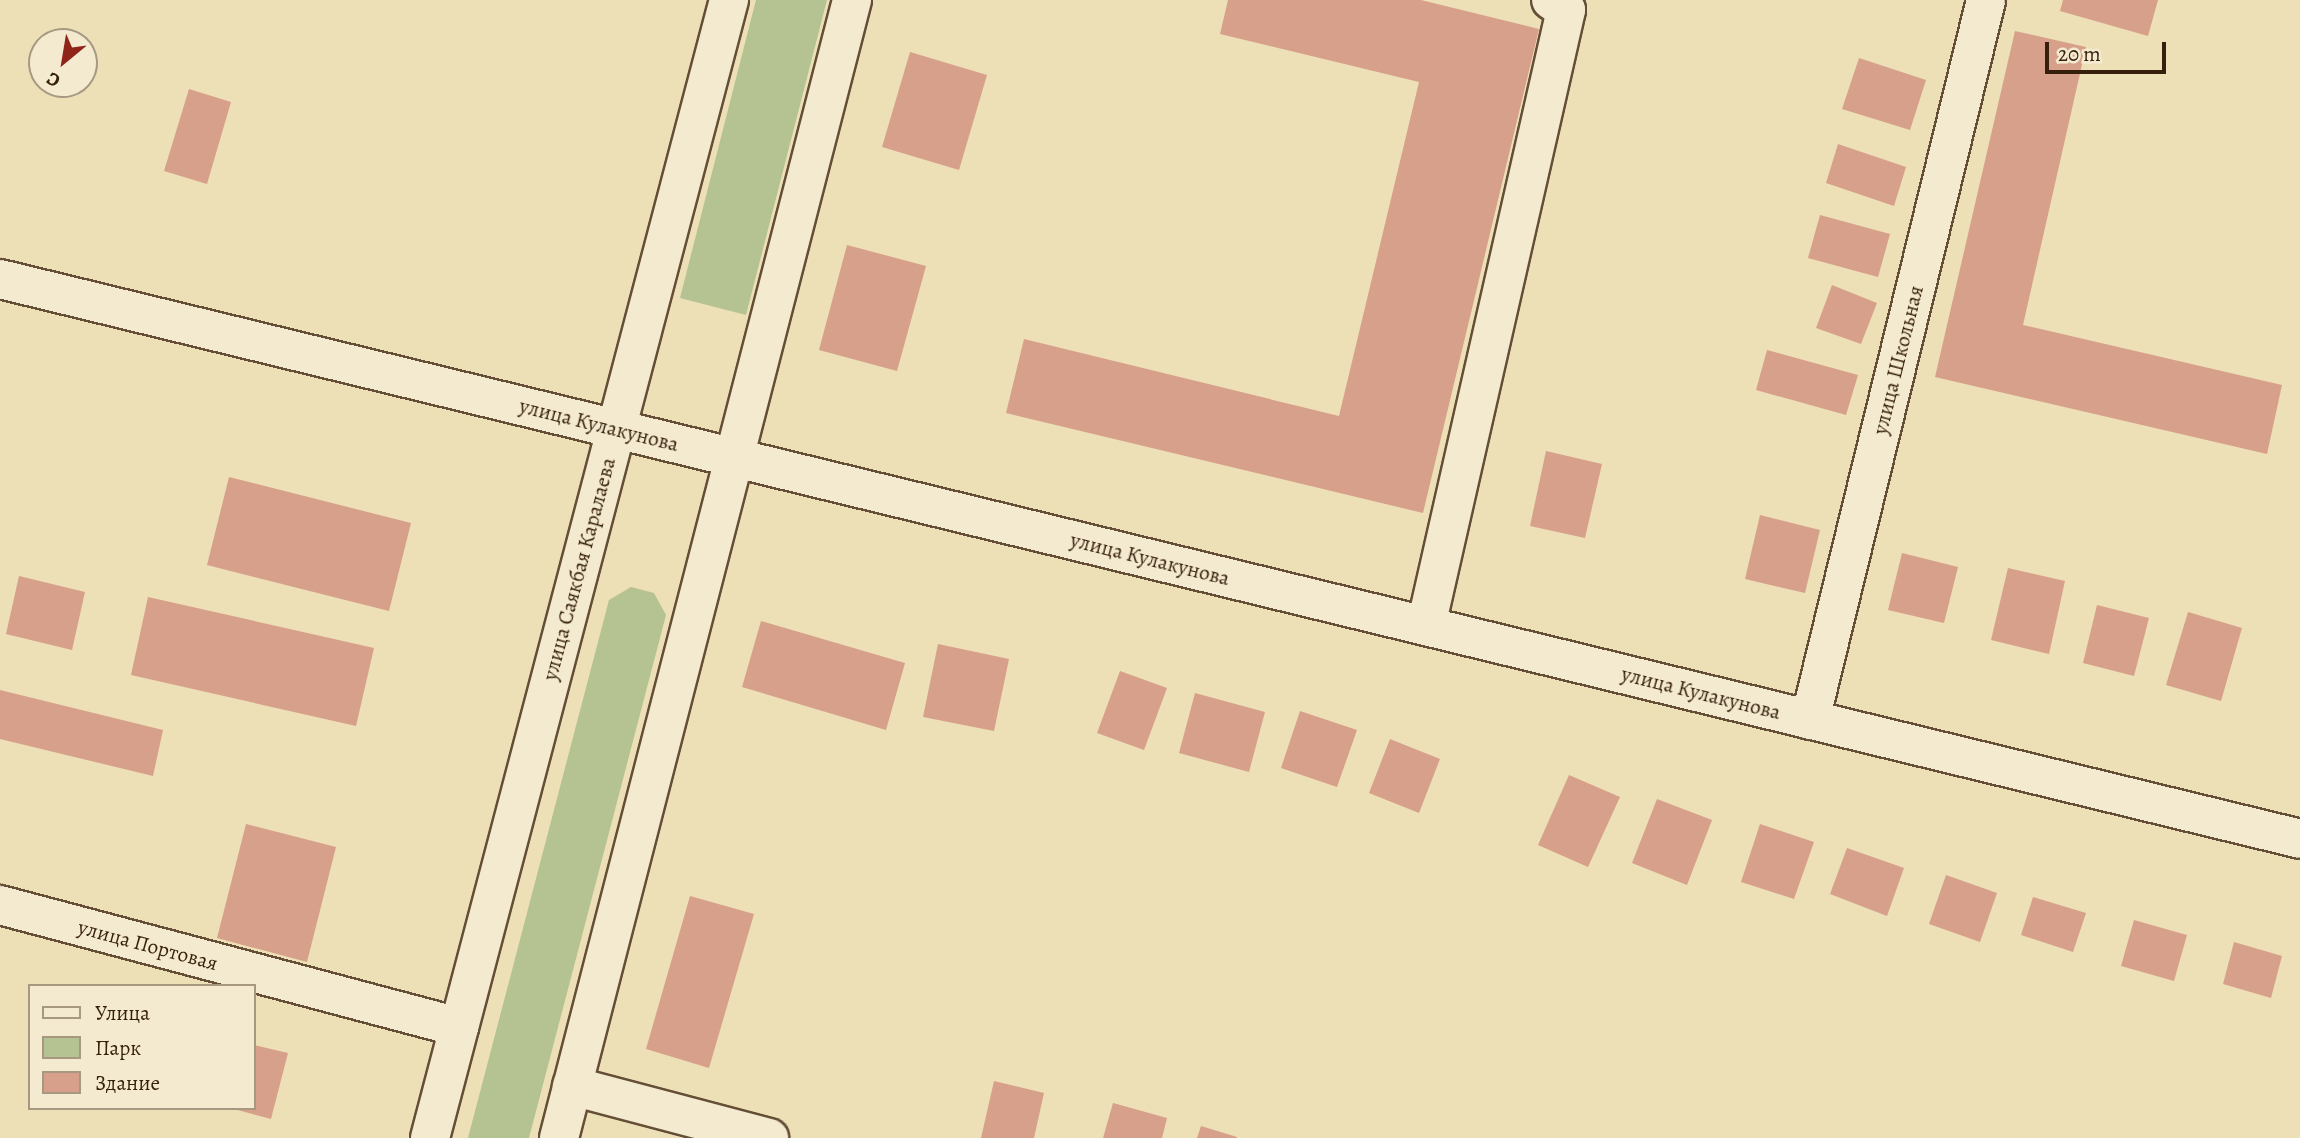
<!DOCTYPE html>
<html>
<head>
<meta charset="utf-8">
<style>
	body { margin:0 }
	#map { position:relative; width:2300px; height:1138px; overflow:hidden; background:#eddfb6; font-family:Alegreya,serif }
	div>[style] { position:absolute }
	.green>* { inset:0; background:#b4c391 }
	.building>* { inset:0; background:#d7a08b }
	.roads { filter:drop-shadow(2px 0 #644f36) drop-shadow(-2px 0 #644f36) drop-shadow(0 2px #644f36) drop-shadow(0 -2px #644f36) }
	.minor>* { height:38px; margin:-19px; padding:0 19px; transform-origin:19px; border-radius:19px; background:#f3ead0 }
	.tertiary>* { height:38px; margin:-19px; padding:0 19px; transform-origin:19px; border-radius:19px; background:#f3ead0 }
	span { translate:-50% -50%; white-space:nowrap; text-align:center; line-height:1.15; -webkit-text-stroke:7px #f3ead0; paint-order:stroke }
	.street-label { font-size:21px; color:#361f0b }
	.legend { position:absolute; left:28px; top:984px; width:228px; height:126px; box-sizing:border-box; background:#f3ead0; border:2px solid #a79981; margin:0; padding:9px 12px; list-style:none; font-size:21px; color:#361f0b }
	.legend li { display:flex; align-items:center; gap:14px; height:35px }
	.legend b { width:35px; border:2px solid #a79981 }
	.north { position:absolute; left:28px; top:28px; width:70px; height:70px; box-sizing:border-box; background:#f3ead0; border:2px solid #a79981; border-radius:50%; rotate:210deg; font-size:19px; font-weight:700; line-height:28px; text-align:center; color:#361f0b }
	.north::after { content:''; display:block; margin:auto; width:24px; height:32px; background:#8f2418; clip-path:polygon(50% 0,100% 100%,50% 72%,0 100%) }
	.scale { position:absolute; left:2045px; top:42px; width:121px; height:32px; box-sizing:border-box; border:4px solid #361f0b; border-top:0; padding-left:9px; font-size:21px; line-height:24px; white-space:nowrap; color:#361f0b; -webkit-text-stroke:5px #f3ead0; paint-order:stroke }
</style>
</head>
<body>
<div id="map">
	<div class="green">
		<i style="clip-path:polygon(756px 0,827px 0,746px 315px,680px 298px)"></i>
		<i style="clip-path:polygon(631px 587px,654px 593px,666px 615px,529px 1138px,468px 1138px,609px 600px)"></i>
	</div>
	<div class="building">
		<i style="clip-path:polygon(1228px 0,1421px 0,1539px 29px,1423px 513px,1006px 413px,1024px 339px,1339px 416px,1419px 82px,1220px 34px)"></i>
		<i style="clip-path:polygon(2063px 0,2158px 0,2148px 36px,2060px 11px)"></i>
		<i style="clip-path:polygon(2015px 31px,2086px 47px,2023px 325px,2282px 385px,2267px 454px,1935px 377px)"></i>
		<i style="clip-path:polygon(910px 52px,987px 75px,959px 170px,882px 147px)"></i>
		<i style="clip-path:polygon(1859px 58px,1926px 80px,1910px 130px,1842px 109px)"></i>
		<i style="clip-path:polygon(189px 89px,231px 102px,207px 184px,164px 171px)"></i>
		<i style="clip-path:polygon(1838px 144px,1906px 167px,1894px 206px,1826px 183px)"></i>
		<i style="clip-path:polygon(1820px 215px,1890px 234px,1878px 277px,1808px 258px)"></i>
		<i style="clip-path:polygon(847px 245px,926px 266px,897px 371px,819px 350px)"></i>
		<i style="clip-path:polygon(1832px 285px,1877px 303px,1861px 344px,1816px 328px)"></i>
		<i style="clip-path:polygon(1767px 350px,1858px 375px,1846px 415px,1756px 390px)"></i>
		<i style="clip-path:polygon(1546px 451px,1602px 464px,1585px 538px,1530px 526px)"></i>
		<i style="clip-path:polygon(229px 477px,411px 523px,389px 611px,207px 565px)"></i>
		<i style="clip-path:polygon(1760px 515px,1820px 530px,1805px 593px,1745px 579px)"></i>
		<i style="clip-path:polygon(1902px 553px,1958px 567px,1944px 623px,1888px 610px)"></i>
		<i style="clip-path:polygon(2008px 568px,2065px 581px,2049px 654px,1991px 640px)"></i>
		<i style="clip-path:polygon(19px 576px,85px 592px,72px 650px,6px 634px)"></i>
		<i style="clip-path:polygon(148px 597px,374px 648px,356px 726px,131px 675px)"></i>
		<i style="clip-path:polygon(2097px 605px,2149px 618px,2134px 676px,2083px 663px)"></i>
		<i style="clip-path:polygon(2188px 612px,2242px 628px,2221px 701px,2166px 685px)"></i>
		<i style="clip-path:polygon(761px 621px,905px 663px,886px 730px,742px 687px)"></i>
		<i style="clip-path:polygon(938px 644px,1009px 659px,994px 731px,923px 717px)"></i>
		<i style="clip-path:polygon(1120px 671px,1167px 688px,1144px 750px,1097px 733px)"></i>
		<i style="clip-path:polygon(0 690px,163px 730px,153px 776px,0 739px)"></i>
		<i style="clip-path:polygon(1195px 693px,1265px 712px,1249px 772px,1179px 753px)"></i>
		<i style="clip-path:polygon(1300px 711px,1357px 730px,1337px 787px,1281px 768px)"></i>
		<i style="clip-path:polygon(1390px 739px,1440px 759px,1419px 813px,1369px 793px)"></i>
		<i style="clip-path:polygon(1569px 775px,1620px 797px,1588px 867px,1538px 845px)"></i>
		<i style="clip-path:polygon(1657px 799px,1712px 820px,1687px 885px,1632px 863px)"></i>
		<i style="clip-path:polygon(246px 824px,336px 847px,307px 962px,217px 938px)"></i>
		<i style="clip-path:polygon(1760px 824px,1814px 842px,1794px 899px,1741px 882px)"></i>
		<i style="clip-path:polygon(1847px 848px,1904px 868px,1887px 916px,1830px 894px)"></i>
		<i style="clip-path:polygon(1946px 875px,1997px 893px,1980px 942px,1929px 924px)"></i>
		<i style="clip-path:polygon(690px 896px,754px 914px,709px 1068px,646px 1049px)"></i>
		<i style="clip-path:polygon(2033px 897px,2086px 913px,2073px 952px,2021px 935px)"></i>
		<i style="clip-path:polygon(2134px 920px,2187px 935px,2174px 981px,2121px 966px)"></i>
		<i style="clip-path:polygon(2234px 942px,2282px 956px,2271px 998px,2223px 984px)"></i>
		<i style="clip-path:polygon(254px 1045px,288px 1053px,271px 1119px,234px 1109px,254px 1108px)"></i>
		<i style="clip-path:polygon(994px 1081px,1044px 1093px,1034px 1138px,981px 1138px)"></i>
		<i style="clip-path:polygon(1113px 1103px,1167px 1118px,1162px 1138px,1103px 1138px)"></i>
		<i style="clip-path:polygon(1201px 1126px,1237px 1137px,1237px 1138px,1197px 1138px)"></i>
	</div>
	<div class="roads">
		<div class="minor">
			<i style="left:1426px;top:626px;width:632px;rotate:-77.2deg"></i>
			<i style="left:1566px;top:10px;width:18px;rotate:-146deg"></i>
			<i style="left:1810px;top:720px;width:741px;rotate:-76.26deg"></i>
			<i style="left:0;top:905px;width:475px;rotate:14.9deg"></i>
			<i style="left:572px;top:1086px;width:204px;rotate:14.8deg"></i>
		</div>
		<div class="tertiary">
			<i style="left:0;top:279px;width:2367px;rotate:13.68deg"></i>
			<i style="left:430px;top:1138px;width:1177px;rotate:-75.28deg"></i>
			<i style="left:559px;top:1138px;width:1175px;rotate:-75.56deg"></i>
		</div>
	</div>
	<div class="street-label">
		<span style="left:1898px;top:360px;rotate:-76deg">улица Школьная</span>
		<span style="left:599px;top:425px;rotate:14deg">улица Кулакунова</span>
		<span style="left:1150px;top:559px;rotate:14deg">улица Кулакунова</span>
		<span style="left:579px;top:569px;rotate:-75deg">улица Саякбая Каралаева</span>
		<span style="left:1701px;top:693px;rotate:14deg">улица Кулакунова</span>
		<span style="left:148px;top:945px;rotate:15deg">улица Портовая</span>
	</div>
	<ul class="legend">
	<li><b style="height:9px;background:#f3ead0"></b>Улица</li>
	<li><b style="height:19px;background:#b4c391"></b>Парк</li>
	<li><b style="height:19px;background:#d7a08b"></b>Здание</li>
	</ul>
	<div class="north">С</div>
	<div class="scale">20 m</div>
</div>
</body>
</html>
